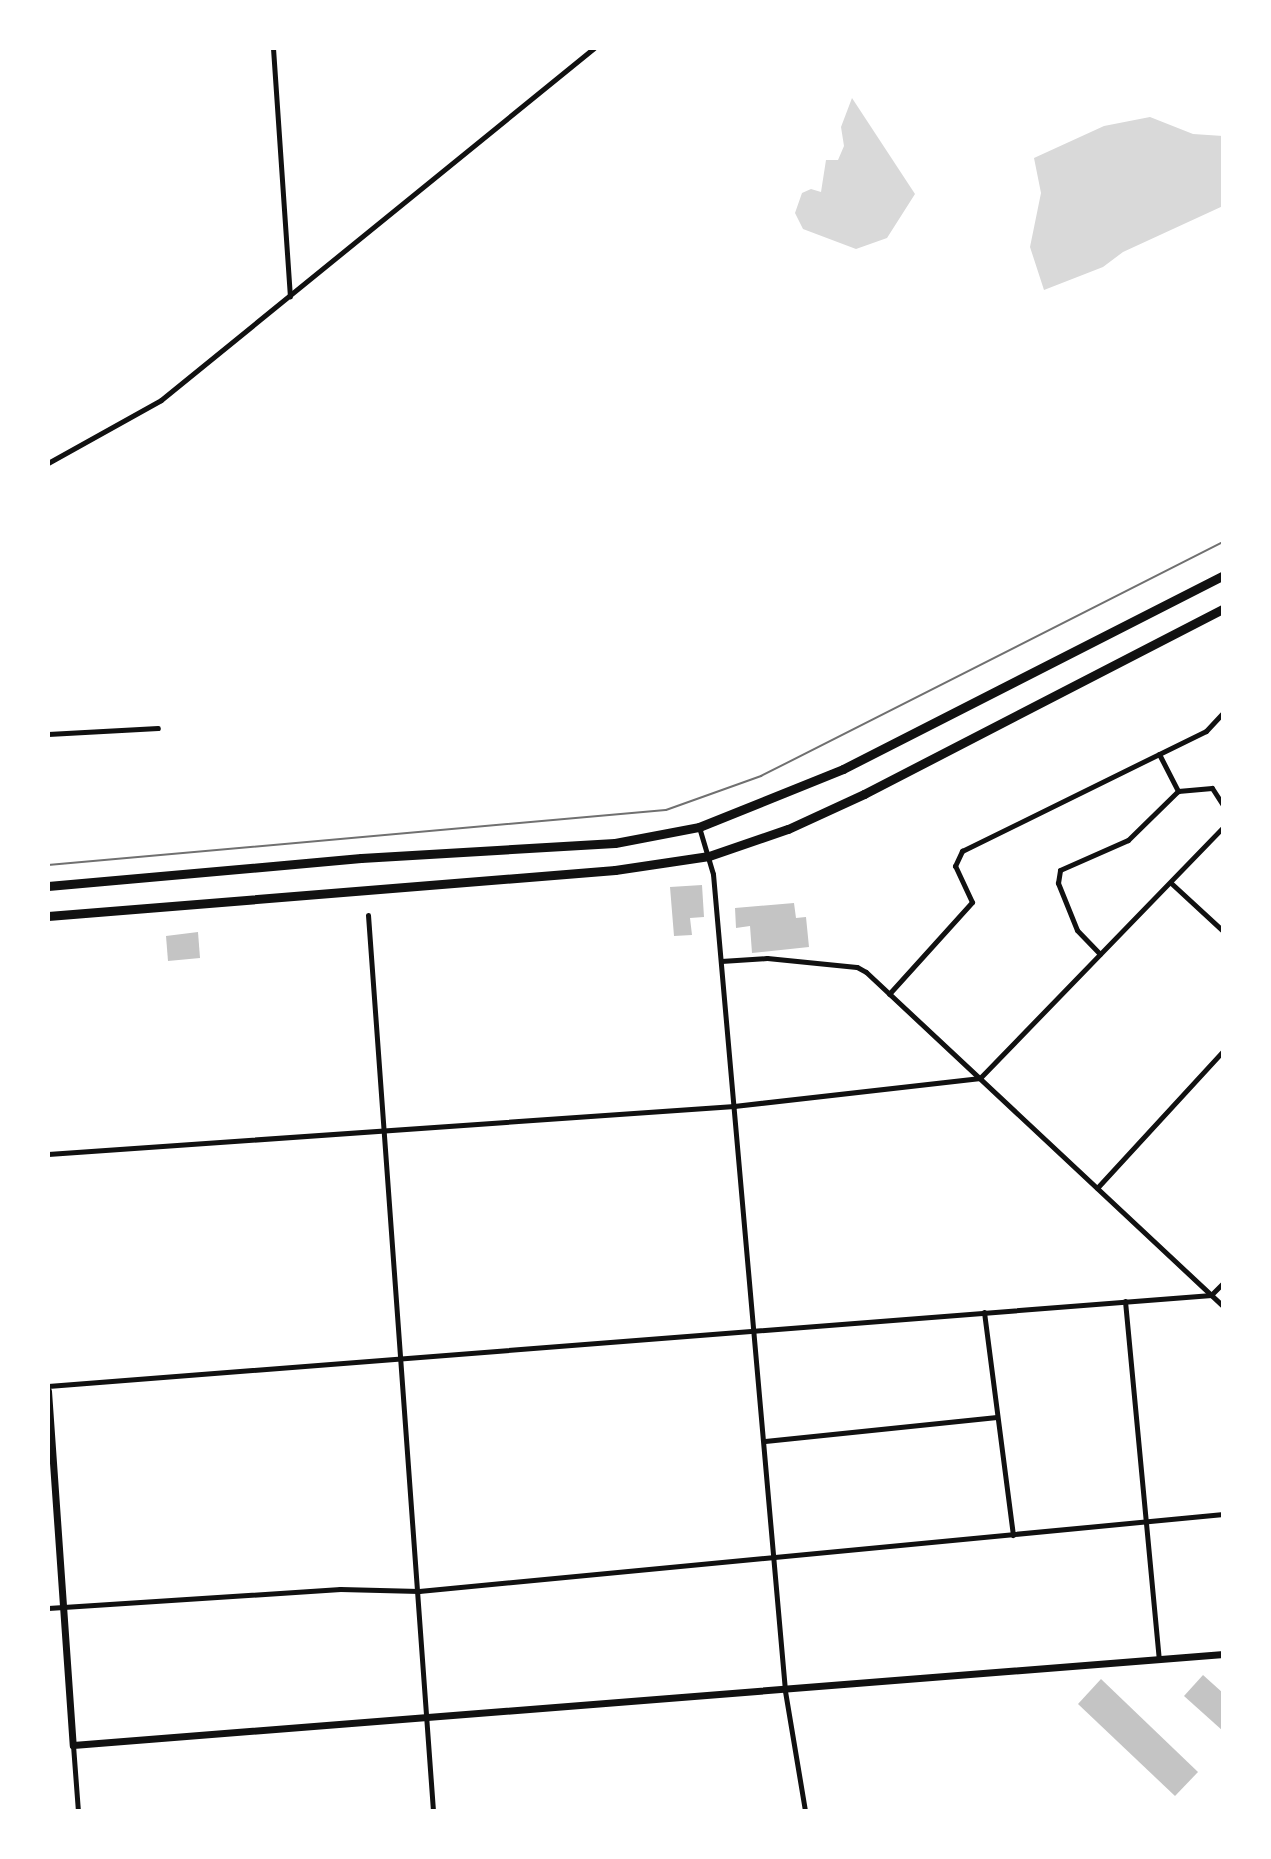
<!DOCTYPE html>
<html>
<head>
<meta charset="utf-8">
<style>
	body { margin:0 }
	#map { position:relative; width:1271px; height:1859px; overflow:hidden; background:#fff; font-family:"DM Sans",sans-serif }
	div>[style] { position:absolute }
	.water>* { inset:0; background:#d9d9d9 }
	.building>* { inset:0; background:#c4c4c4 }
	.minor>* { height:5px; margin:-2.5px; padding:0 2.5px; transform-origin:2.5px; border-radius:2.5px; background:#111 }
	.tertiary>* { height:7px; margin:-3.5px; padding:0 3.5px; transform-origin:3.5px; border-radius:3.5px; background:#111 }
	.primary>* { height:9px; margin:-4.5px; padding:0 4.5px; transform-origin:4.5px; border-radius:4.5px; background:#111 }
	.tram>* { height:2px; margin:-1px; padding:0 1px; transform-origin:1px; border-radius:1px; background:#707070 }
	span { translate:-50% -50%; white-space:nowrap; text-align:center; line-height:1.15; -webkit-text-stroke:8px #fff; paint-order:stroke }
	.frame { position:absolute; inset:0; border:50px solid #fff; pointer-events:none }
</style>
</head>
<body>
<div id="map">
	<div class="water">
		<i style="clip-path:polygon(852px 98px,915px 194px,887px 238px,856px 249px,803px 229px,795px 213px,802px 193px,811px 189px,821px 192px,826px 160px,838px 160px,844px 146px,841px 127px)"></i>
		<i style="clip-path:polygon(1150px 117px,1193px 134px,1223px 136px,1223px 206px,1123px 252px,1103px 267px,1044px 290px,1030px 247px,1041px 193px,1034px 158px,1104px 126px)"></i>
	</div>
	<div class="building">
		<i style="clip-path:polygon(702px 885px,704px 917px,690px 918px,692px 935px,674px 936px,670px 887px)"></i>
		<i style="clip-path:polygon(794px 903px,796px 918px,806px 917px,809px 947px,752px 953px,750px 926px,736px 928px,735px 908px)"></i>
		<i style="clip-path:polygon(198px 932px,200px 958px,168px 961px,166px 936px)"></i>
		<i style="clip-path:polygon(1203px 1675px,1223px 1693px,1223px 1731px,1184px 1696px)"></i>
		<i style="clip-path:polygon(1101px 1679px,1198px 1772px,1175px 1796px,1078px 1704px)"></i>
	</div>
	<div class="minor">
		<i style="left:273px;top:48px;width:249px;rotate:86.1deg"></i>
		<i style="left:48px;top:463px;width:129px;rotate:-29.1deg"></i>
		<i style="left:161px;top:400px;width:558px;rotate:-39.11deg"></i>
		<i style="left:48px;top:734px;width:110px;rotate:-3.1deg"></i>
		<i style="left:1159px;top:754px;width:42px;rotate:62.8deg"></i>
		<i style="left:1178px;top:791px;width:34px;rotate:-5deg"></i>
		<i style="left:1212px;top:788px;width:20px;rotate:57deg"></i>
		<i style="left:699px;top:827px;width:49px;rotate:73.4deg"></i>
		<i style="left:713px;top:874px;width:820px;rotate:84.96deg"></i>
		<i style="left:785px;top:1691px;width:122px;rotate:80.5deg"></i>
		<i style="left:1171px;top:883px;width:71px;rotate:42.7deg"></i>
		<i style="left:368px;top:915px;width:898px;rotate:85.85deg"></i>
		<i style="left:1100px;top:954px;width:33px;rotate:-134deg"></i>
		<i style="left:1077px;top:930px;width:51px;rotate:-112deg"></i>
		<i style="left:1058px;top:883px;width:13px;rotate:-81deg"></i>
		<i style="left:1060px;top:870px;width:74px;rotate:-23.8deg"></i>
		<i style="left:1128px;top:840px;width:70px;rotate:-44.4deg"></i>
		<i style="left:721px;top:961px;width:46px;rotate:-3.7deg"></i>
		<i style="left:767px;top:958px;width:90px;rotate:5.7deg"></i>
		<i style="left:857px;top:967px;width:10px;rotate:29deg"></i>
		<i style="left:866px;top:972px;width:489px;rotate:43.1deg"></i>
		<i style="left:889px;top:994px;width:124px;rotate:-47.9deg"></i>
		<i style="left:972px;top:902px;width:40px;rotate:-115deg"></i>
		<i style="left:955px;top:866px;width:17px;rotate:-65deg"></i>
		<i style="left:962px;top:851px;width:272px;rotate:-26.2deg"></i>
		<i style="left:1206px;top:731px;width:25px;rotate:-47deg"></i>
		<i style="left:48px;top:1154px;width:688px;rotate:-4deg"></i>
		<i style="left:734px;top:1106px;width:248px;rotate:-6.5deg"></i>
		<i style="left:980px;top:1078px;width:349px;rotate:-45.9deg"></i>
		<i style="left:1097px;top:1188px;width:186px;rotate:-47.4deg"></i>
		<i style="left:1125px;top:1301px;width:360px;rotate:84.6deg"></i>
		<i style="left:984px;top:1312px;width:225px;rotate:82.6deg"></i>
		<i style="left:48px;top:1386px;width:1167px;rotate:-4.47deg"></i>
		<i style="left:1211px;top:1295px;width:17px;rotate:-45deg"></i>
		<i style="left:765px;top:1441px;width:233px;rotate:-5.9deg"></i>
		<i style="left:48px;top:1608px;width:293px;rotate:-3.7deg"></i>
		<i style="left:340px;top:1589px;width:79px;rotate:1.5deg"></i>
		<i style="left:419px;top:1591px;width:808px;rotate:-5.47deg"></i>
		<i style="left:73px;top:1745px;width:66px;rotate:85.7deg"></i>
	</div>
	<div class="tertiary">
		<i style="left:48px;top:1391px;width:355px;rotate:86deg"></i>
		<i style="left:73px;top:1745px;width:1154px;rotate:-4.52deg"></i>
	</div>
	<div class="primary">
		<i style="left:48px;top:886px;width:314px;rotate:-5.1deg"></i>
		<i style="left:361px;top:858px;width:254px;rotate:-3.4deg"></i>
		<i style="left:615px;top:843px;width:86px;rotate:-10.8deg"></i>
		<i style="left:699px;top:827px;width:155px;rotate:-21.9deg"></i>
		<i style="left:843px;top:769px;width:427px;rotate:-27deg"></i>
		<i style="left:48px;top:916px;width:569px;rotate:-4.64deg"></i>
		<i style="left:615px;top:870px;width:95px;rotate:-8.5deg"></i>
		<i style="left:709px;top:856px;width:83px;rotate:-18.9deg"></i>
		<i style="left:788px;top:829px;width:84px;rotate:-24.7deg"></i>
		<i style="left:864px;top:794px;width:404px;rotate:-27.3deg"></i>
	</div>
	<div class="tram">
		<i style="left:48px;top:865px;width:620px;rotate:-5.09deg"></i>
		<i style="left:666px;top:810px;width:101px;rotate:-19.7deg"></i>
		<i style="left:761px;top:776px;width:518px;rotate:-26.86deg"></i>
	</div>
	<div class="frame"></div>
</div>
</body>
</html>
